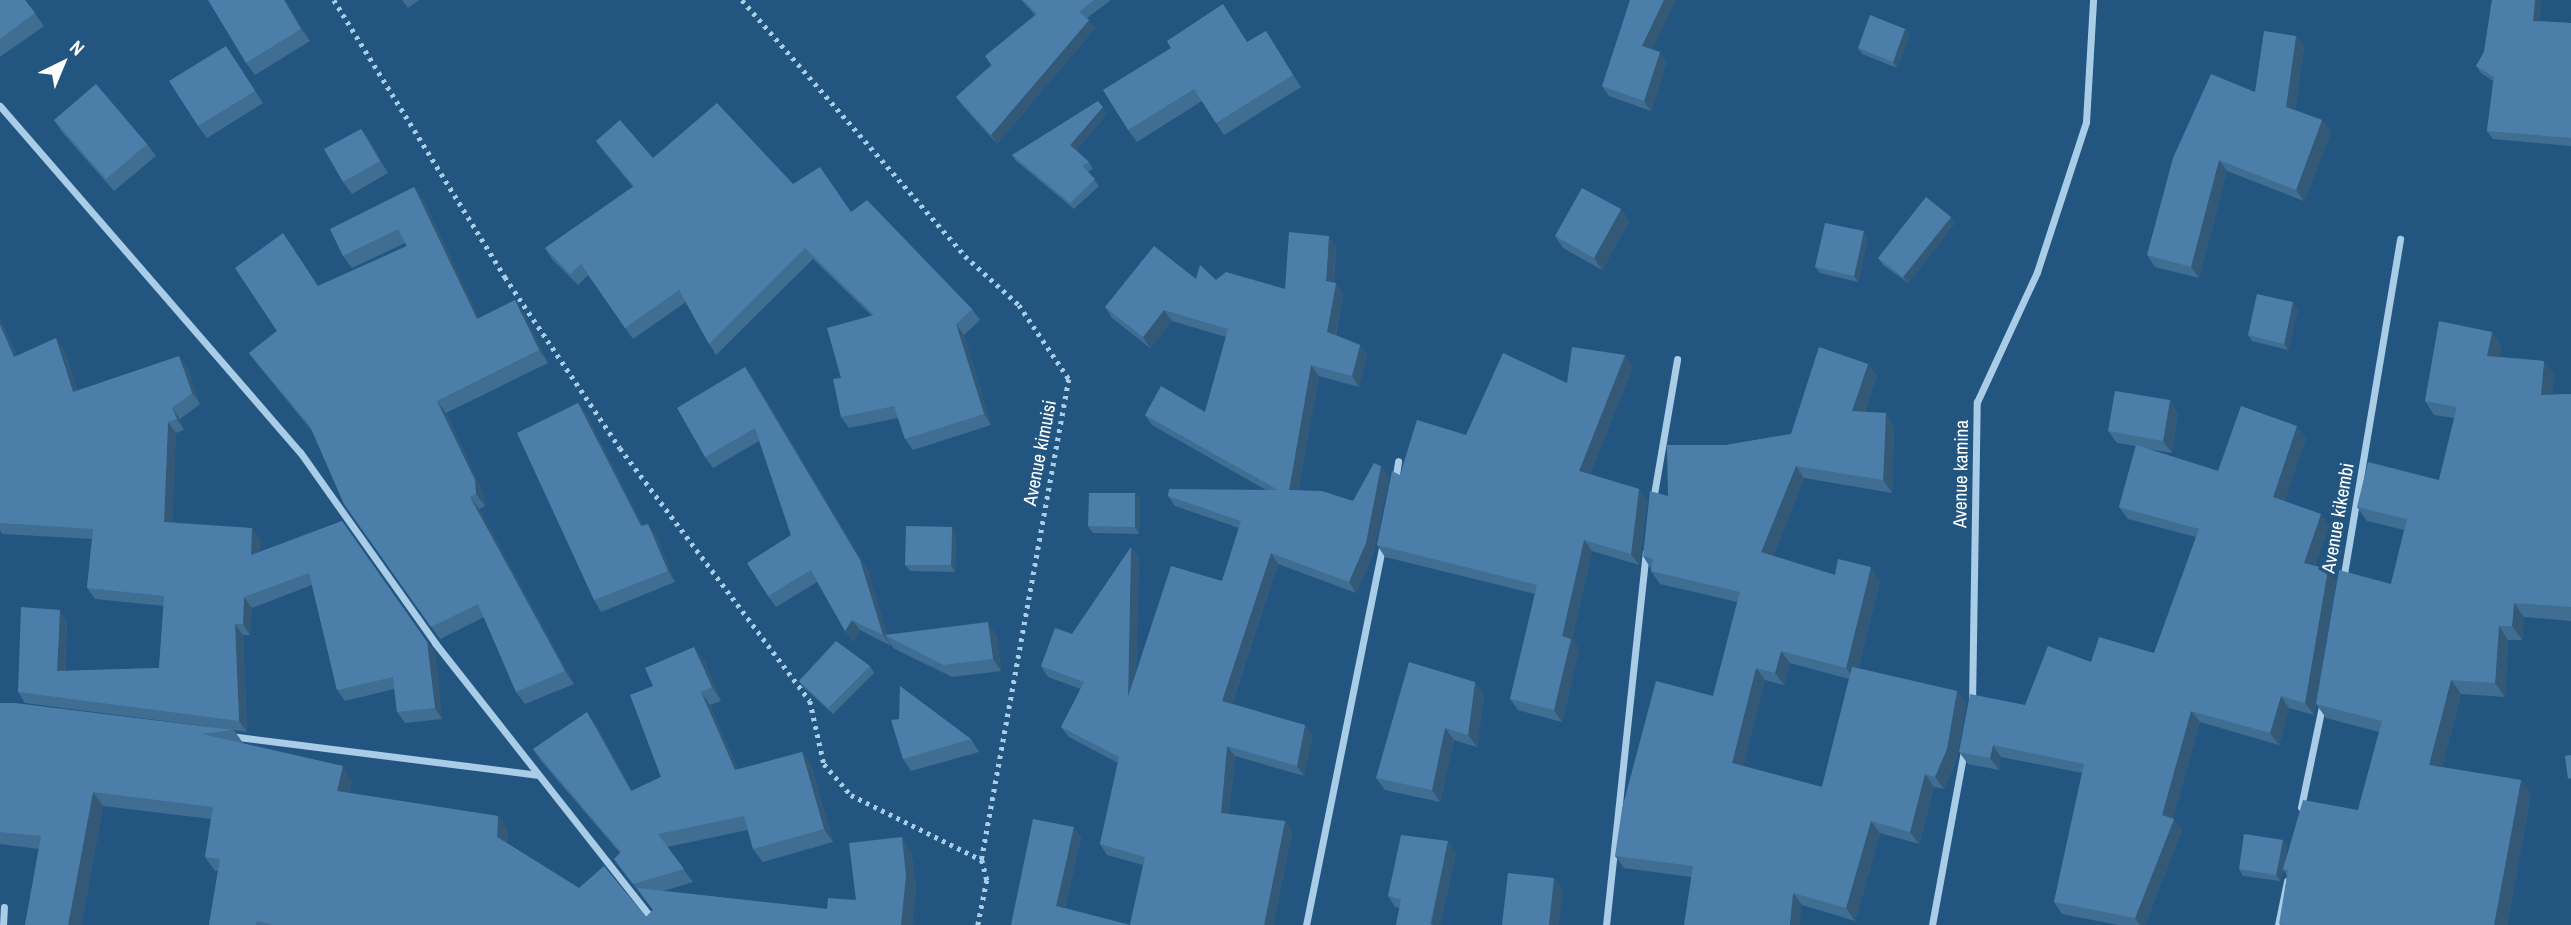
<!DOCTYPE html>
<html>
<head>
<meta charset="utf-8">
<style>
	body { margin:0 }
	#map { position:relative; width:2571px; height:925px; overflow:hidden; background:#235581; font-family:"Archivo Narrow",sans-serif }
	div>[style] { position:absolute }
	.path>* { height:4.5px; margin-top:-2.25px; transform-origin:0; background:repeating-linear-gradient(90deg,#a9cce7 0 3.5px,transparent 0 8.5px) }
	.street>* { height:7px; margin:-3.5px; padding:0 3.5px; transform-origin:3.5px; border-radius:3.5px; background:#a9cce7 }
	.wall>* { inset:0; background:#406d92 }
	.shaded-wall>* { inset:0; background:#345977 }
	.building>* { inset:0; background:#4b7faa }
	span { translate:-50% -50%; white-space:nowrap; text-align:center; line-height:1.15; -webkit-text-stroke:7px #235581; paint-order:stroke }
	.street-label { font-size:19px; color:#fff }
	.north { position:absolute; left:28px; top:28px; width:70px; height:70px; -webkit-text-stroke:5px #235581; paint-order:stroke; rotate:43deg; font-size:19px; font-weight:700; line-height:28px; text-align:center; color:#fff }
	.north::after { content:''; display:block; margin:auto; width:24px; height:32px; background:#fff; clip-path:polygon(50% 0,100% 100%,50% 72%,0 100%) }
</style>
</head>
<body>
<div id="map">
	<div class="path">
		<i style="left:334px;top:0;width:326px;rotate:58.3deg"></i>
		<i style="left:505px;top:277px;width:206px;rotate:56.1deg"></i>
		<i style="left:620px;top:448px;width:316px;rotate:53.1deg"></i>
		<i style="left:810px;top:701px;width:65px;rotate:77.5deg"></i>
		<i style="left:824px;top:764px;width:41px;rotate:48.9deg"></i>
		<i style="left:851px;top:795px;width:146px;rotate:26.4deg"></i>
		<i style="left:982px;top:860px;width:21px;rotate:76deg"></i>
		<i style="left:987px;top:880px;width:46px;rotate:101.3deg"></i>
		<i style="left:742px;top:0;width:340px;rotate:48.9deg"></i>
		<i style="left:965px;top:256px;width:73px;rotate:42.2deg"></i>
		<i style="left:1019px;top:305px;width:89px;rotate:56deg"></i>
		<i style="left:1069px;top:379px;width:489px;rotate:100.3deg"></i>
	</div>
	<div class="street">
		<i style="left:0;top:106px;width:458px;rotate:49.1deg"></i>
		<i style="left:300px;top:452px;width:234px;rotate:54.7deg"></i>
		<i style="left:435px;top:643px;width:359px;rotate:51.8deg"></i>
		<i style="left:1395px;top:481px;width:20px;rotate:-81deg"></i>
		<i style="left:1653px;top:500px;width:143px;rotate:-80.3deg"></i>
		<i style="left:2343px;top:580px;width:346px;rotate:-80.5deg"></i>
		<i style="left:1972px;top:704px;width:302px;rotate:-89.1deg"></i>
		<i style="left:1977px;top:402px;width:143px;rotate:-65.2deg"></i>
		<i style="left:2037px;top:272px;width:158px;rotate:-71.9deg"></i>
		<i style="left:2086px;top:122px;width:122px;rotate:-86.7deg"></i>
		<i style="left:230px;top:736px;width:309px;rotate:7.2deg"></i>
		<i style="left:2301px;top:807px;width:107px;rotate:-78.2deg"></i>
		<i style="left:3px;top:925px;width:18px;rotate:-87deg"></i>
		<i style="left:1306px;top:925px;width:389px;rotate:-78.6deg"></i>
		<i style="left:1606px;top:925px;width:374px;rotate:-83.9deg"></i>
		<i style="left:1932px;top:925px;width:178px;rotate:-79.6deg"></i>
		<i style="left:2278px;top:925px;width:45px;rotate:-78.4deg"></i>
	</div>
	<div class="wall">
		<i style="clip-path:polygon(0 0,25px 0,44px 26px,0 57px)"></i>
		<i style="clip-path:polygon(285px 0,310px 41px,255px 75px,246px 63px)"></i>
		<i style="clip-path:polygon(402px 0,419px 0,408px 8px)"></i>
		<i style="clip-path:polygon(1021px 0,1111px 0,1087px 18px,1095px 28px,997px 144px,962px 105px,956px 97px,991px 65px,985px 56px,1035px 15px)"></i>
		<i style="clip-path:polygon(2492px 0,2541px 0,2539px 21px,2571px 23px,2571px 146px,2493px 139px,2487px 131px,2493px 81px,2481px 73px,2476px 66px,2484px 52px)"></i>
		<i style="clip-path:polygon(1905px 29px,1910px 35px,1897px 68px,1862px 54px,1858px 48px)"></i>
		<i style="clip-path:polygon(1266px 31px,1301px 87px,1224px 135px,1202px 101px,1137px 142px,1128px 130px,1248px 42px)"></i>
		<i style="clip-path:polygon(2296px 36px,2304px 47px,2295px 110px,2322px 120px,2331px 132px,2304px 201px,2227px 171px,2199px 278px,2155px 267px,2147px 255px,2255px 92px)"></i>
		<i style="clip-path:polygon(1653px 49px,1667px 62px,1651px 111px,1609px 96px,1602px 86px)"></i>
		<i style="clip-path:polygon(234px 58px,263px 103px,207px 138px,198px 126px)"></i>
		<i style="clip-path:polygon(1107px 114px,1076px 150px,1089px 162px,1093px 169px,1088px 172px,1099px 186px,1074px 209px,1016px 161px,1012px 155px)"></i>
		<i style="clip-path:polygon(54px 120px,147px 144px,156px 156px,114px 191px,62px 132px)"></i>
		<i style="clip-path:polygon(361px 129px,370px 141px,388px 173px,352px 194px,343px 182px)"></i>
		<i style="clip-path:polygon(596px 141px,653px 158px,793px 184px,851px 212px,972px 309px,980px 320px,964px 335px,991px 425px,913px 450px,905px 439px,898px 418px,849px 428px,841px 417px,841px 378px,872px 316px,813px 259px,716px 355px,709px 344px,686px 302px,633px 339px,588px 275px,578px 285px,552px 259px,545px 248px,633px 187px,604px 152px)"></i>
		<i style="clip-path:polygon(414px 187px,423px 199px,479px 318px,524px 313px,548px 363px,446px 413px,483px 493px,485px 506px,479px 509px,574px 684px,525px 704px,516px 692px,484px 617px,440px 639px,344px 504px,312px 431px,258px 365px,249px 353px,277px 331px,318px 286px,407px 246px,405px 243px,352px 268px,343px 256px)"></i>
		<i style="clip-path:polygon(1621px 209px,1629px 221px,1602px 270px,1563px 248px,1555px 236px)"></i>
		<i style="clip-path:polygon(1951px 217px,1955px 223px,1908px 283px,1883px 265px,1878px 258px)"></i>
		<i style="clip-path:polygon(1868px 238px,1858px 282px,1820px 273px,1815px 267px)"></i>
		<i style="clip-path:polygon(1336px 246px,1334px 283px,1336px 283px,1343px 294px,1336px 335px,1360px 345px,1367px 355px,1359px 387px,1319px 376px,1298px 490px,1353px 501px,1381px 466px,1389px 477px,1373px 554px,1356px 593px,1278px 564px,1232px 704px,1305px 725px,1312px 736px,1304px 776px,1235px 756px,1229px 814px,1285px 821px,1292px 832px,1273px 925px,1011px 925px,1081px 837px,1065px 908px,1130px 925px,1143px 865px,1107px 855px,1100px 844px,1118px 763px,1069px 737px,1061px 727px,1081px 689px,1048px 677px,1041px 666px,1072px 634px,1131px 547px,1139px 558px,1136px 673px,1222px 581px,1239px 528px,1175px 506px,1168px 496px,1266px 490px,1152px 425px,1145px 415px,1205px 412px,1226px 337px,1172px 321px,1150px 348px,1112px 318px,1105px 307px,1196px 279px,1216px 280px,1285px 289px)"></i>
		<i style="clip-path:polygon(2298px 309px,2288px 350px,2252px 341px,2248px 335px)"></i>
		<i style="clip-path:polygon(0 319px,17px 356px,64px 349px,77px 390px,187px 367px,200px 404px,180px 419px,184px 430px,176px 433px,172px 522px,260px 539px,259px 552px,342px 521px,435px 653px,442px 719px,405px 723px,397px 712px,394px 689px,345px 701px,337px 690px,312px 585px,252px 608px,250px 635px,243px 635px,247px 732px,234px 730px,243px 743px,352px 780px,349px 793px,498px 816px,508px 830px,507px 843px,579px 888px,646px 917px,653px 910px,614px 859px,620px 853px,542px 762px,533px 749px,596px 725px,632px 791px,661px 777px,653px 686px,704px 660px,721px 701px,710px 705px,738px 770px,802px 752px,811px 765px,833px 842px,763px 862px,753px 849px,748px 830px,667px 847px,693px 882px,663px 891px,827px 909px,856px 900px,911px 851px,916px 889px,912px 925px,209px 925px,218px 871px,215px 871px,205px 857px,211px 819px,103px 806px,81px 925px,25px 925px,39px 849px,0 844px,0 703px,218px 728px,25px 703px,18px 692px,67px 621px,65px 671px,159px 668px,164px 606px,95px 599px,87px 588px,92px 539px,2px 534px,0 530px)"></i>
		<i style="clip-path:polygon(2492px 332px,2501px 346px,2499px 357px,2544px 361px,2554px 375px,2552px 395px,2571px 394px,2571px 621px,2524px 617px,2522px 640px,2508px 640px,2505px 697px,2461px 694px,2442px 767px,2521px 780px,2531px 794px,2507px 925px,2280px 925px,2287px 876px,2283px 869px,2280px 881px,2243px 876px,2239px 869px,2287px 846px,2283px 869px,2358px 810px,2379px 732px,2326px 718px,2316px 704px,2391px 584px,2404px 530px,2367px 521px,2357px 507px,2439px 480px,2454px 418px,2434px 415px,2425px 401px)"></i>
		<i style="clip-path:polygon(1625px 355px,1633px 367px,1590px 474px,1639px 489px,1647px 500px,1639px 565px,1592px 551px,1572px 639px,1579px 650px,1562px 722px,1518px 710px,1510px 699px,1535px 594px,1385px 557px,1377px 545px,1400px 475px,1567px 383px)"></i>
		<i style="clip-path:polygon(evenodd,1868px 364px,1877px 376px,1865px 412px,1894px 426px,1892px 493px,1804px 478px,1773px 556px,1835px 575px,1880px 580px,1858px 668px,1957px 691px,1966px 703px,1956px 761px,1944px 789px,1934px 787px,1919px 844px,1880px 833px,1855px 921px,1802px 905px,1691px 877px,1624px 868px,1615px 856px,1713px 696px,1737px 602px,1660px 584px,1651px 571px,1651px 569px,1643px 556px,1668px 496px,1726px 445px,1791px 434px,1868px 364px,1790px 663px,1849px 679px,1822px 787px,1743px 766px,1765px 680px,1784px 685px,1790px 663px)"></i>
		<i style="clip-path:polygon(745px 367px,753px 378px,868px 571px,887px 635px,996px 634px,1001px 671px,952px 677px,893px 648px,890px 642px,891px 646px,860px 630px,853px 642px,845px 631px,817px 582px,776px 607px,768px 596px,791px 535px,759px 441px,713px 468px,705px 457px)"></i>
		<i style="clip-path:polygon(2170px 400px,2178px 413px,2172px 453px,2148px 449px,2218px 471px,2306px 438px,2284px 501px,2329px 526px,2315px 566px,2328px 569px,2336px 581px,2314px 715px,2289px 708px,2279px 745px,2200px 722px,2173px 818px,2182px 830px,2145px 925px,2118px 925px,2062px 914px,2054px 902px,2082px 773px,2001px 757px,1999px 770px,1968px 764px,1959px 752px,2025px 705px,2091px 662px,2154px 653px,2196px 537px,2128px 519px,2119px 507px,2136px 446px,2117px 443px,2108px 431px)"></i>
		<i style="clip-path:polygon(578px 403px,586px 414px,643px 526px,656px 535px,675px 582px,601px 612px,594px 600px)"></i>
		<i style="clip-path:polygon(1135px 493px,1140px 499px,1139px 534px,1093px 533px,1088px 526px)"></i>
		<i style="clip-path:polygon(952px 527px,956px 533px,955px 572px,910px 571px,905px 565px)"></i>
		<i style="clip-path:polygon(870px 666px,874px 673px,833px 714px,803px 687px,799px 681px)"></i>
		<i style="clip-path:polygon(1475px 682px,1484px 694px,1477px 747px,1454px 740px,1440px 802px,1385px 790px,1376px 778px)"></i>
		<i style="clip-path:polygon(899px 719px,971px 739px,979px 752px,911px 771px,903px 759px)"></i>
		<i style="clip-path:polygon(1456px 852px,1440px 925px,1396px 925px,1400px 908px,1395px 907px,1388px 896px)"></i>
	</div>
	<div class="shaded-wall">
		<i style="clip-path:polygon(284px 0,285px 0,310px 41px,301px 29px)"></i>
		<i style="clip-path:polygon(1664px 0,1676px 0,1650px 56px,1642px 46px)"></i>
		<i style="clip-path:polygon(2535px 0,2541px 0,2538px 29px,2533px 21px)"></i>
		<i style="clip-path:polygon(1089px 20px,1095px 28px,997px 144px,991px 135px)"></i>
		<i style="clip-path:polygon(1905px 29px,1910px 35px,1897px 68px,1893px 62px)"></i>
		<i style="clip-path:polygon(1266px 31px,1274px 43px,1301px 87px,1293px 75px)"></i>
		<i style="clip-path:polygon(2296px 36px,2304px 47px,2294px 118px,2286px 107px)"></i>
		<i style="clip-path:polygon(1660px 52px,1667px 62px,1651px 111px,1644px 101px)"></i>
		<i style="clip-path:polygon(1103px 107px,1107px 114px,1075px 151px,1070px 145px)"></i>
		<i style="clip-path:polygon(2322px 120px,2331px 132px,2304px 201px,2296px 190px)"></i>
		<i style="clip-path:polygon(361px 129px,370px 141px,388px 173px,380px 161px)"></i>
		<i style="clip-path:polygon(2219px 160px,2227px 171px,2199px 278px,2191px 267px)"></i>
		<i style="clip-path:polygon(414px 187px,423px 199px,486px 332px,477px 319px)"></i>
		<i style="clip-path:polygon(1621px 209px,1629px 221px,1602px 270px,1594px 258px)"></i>
		<i style="clip-path:polygon(1951px 217px,1955px 223px,1908px 283px,1903px 277px)"></i>
		<i style="clip-path:polygon(1864px 231px,1868px 238px,1858px 282px,1854px 276px)"></i>
		<i style="clip-path:polygon(1329px 236px,1336px 246px,1333px 292px,1326px 281px)"></i>
		<i style="clip-path:polygon(1336px 283px,1343px 294px,1334px 342px,1327px 332px)"></i>
		<i style="clip-path:polygon(515px 300px,524px 313px,548px 363px,539px 350px)"></i>
		<i style="clip-path:polygon(2293px 302px,2298px 309px,2288px 350px,2284px 344px)"></i>
		<i style="clip-path:polygon(1164px 310px,1172px 321px,1150px 348px,1143px 337px)"></i>
		<i style="clip-path:polygon(0 319px,22px 368px,14px 357px,0 325px)"></i>
		<i style="clip-path:polygon(956px 324px,964px 335px,991px 425px,984px 414px)"></i>
		<i style="clip-path:polygon(2492px 332px,2501px 346px,2497px 370px,2487px 356px)"></i>
		<i style="clip-path:polygon(56px 338px,64px 349px,81px 403px,73px 392px)"></i>
		<i style="clip-path:polygon(1360px 345px,1367px 355px,1359px 387px,1352px 376px)"></i>
		<i style="clip-path:polygon(1625px 355px,1633px 367px,1587px 482px,1579px 471px)"></i>
		<i style="clip-path:polygon(179px 356px,187px 367px,200px 404px,192px 393px)"></i>
		<i style="clip-path:polygon(2544px 361px,2554px 375px,2551px 409px,2541px 395px)"></i>
		<i style="clip-path:polygon(1868px 364px,1877px 376px,1861px 424px,1852px 411px)"></i>
		<i style="clip-path:polygon(1311px 365px,1319px 376px,1296px 501px,1289px 490px)"></i>
		<i style="clip-path:polygon(745px 367px,753px 378px,868px 571px,888px 637px,885px 635px,891px 646px,883px 635px)"></i>
		<i style="clip-path:polygon(2170px 400px,2178px 413px,2172px 453px,2163px 441px)"></i>
		<i style="clip-path:polygon(437px 401px,446px 413px,483px 493px,485px 506px,476px 494px)"></i>
		<i style="clip-path:polygon(578px 403px,586px 414px,649px 538px,641px 526px)"></i>
		<i style="clip-path:polygon(172px 408px,180px 419px,184px 430px,177px 419px)"></i>
		<i style="clip-path:polygon(1886px 413px,1894px 426px,1892px 493px,1883px 480px)"></i>
		<i style="clip-path:polygon(168px 422px,176px 433px,172px 533px,164px 522px)"></i>
		<i style="clip-path:polygon(2297px 426px,2306px 438px,2282px 509px,2273px 497px)"></i>
		<i style="clip-path:polygon(1381px 466px,1389px 477px,1373px 554px,1356px 593px,1349px 582px)"></i>
		<i style="clip-path:polygon(1796px 466px,1804px 478px,1770px 564px,1761px 552px)"></i>
		<i style="clip-path:polygon(1639px 489px,1647px 500px,1639px 565px,1631px 554px)"></i>
		<i style="clip-path:polygon(1135px 493px,1140px 499px,1139px 534px,1135px 527px)"></i>
		<i style="clip-path:polygon(470px 497px,479px 509px,574px 684px,565px 671px)"></i>
		<i style="clip-path:polygon(2321px 514px,2329px 526px,2312px 575px,2304px 563px)"></i>
		<i style="clip-path:polygon(648px 524px,656px 535px,675px 582px,668px 571px)"></i>
		<i style="clip-path:polygon(952px 527px,956px 533px,955px 572px,951px 565px)"></i>
		<i style="clip-path:polygon(252px 528px,260px 539px,258px 566px,251px 555px)"></i>
		<i style="clip-path:polygon(1584px 540px,1592px 551px,1572px 639px,1579px 650px,1562px 722px,1554px 710px,1562px 636px)"></i>
		<i style="clip-path:polygon(1131px 547px,1139px 558px,1135px 708px,1128px 697px)"></i>
		<i style="clip-path:polygon(1271px 553px,1278px 564px,1229px 712px,1222px 701px)"></i>
		<i style="clip-path:polygon(1871px 567px,1880px 580px,1855px 680px,1846px 668px)"></i>
		<i style="clip-path:polygon(2328px 569px,2336px 581px,2314px 715px,2305px 703px)"></i>
		<i style="clip-path:polygon(244px 597px,252px 608px,250px 635px,243px 624px)"></i>
		<i style="clip-path:polygon(2514px 603px,2524px 617px,2522px 640px,2512px 626px)"></i>
		<i style="clip-path:polygon(60px 610px,67px 621px,64px 682px,57px 671px)"></i>
		<i style="clip-path:polygon(852px 620px,860px 630px,853px 642px,845px 631px)"></i>
		<i style="clip-path:polygon(988px 622px,996px 634px,1001px 671px,993px 659px)"></i>
		<i style="clip-path:polygon(235px 624px,243px 635px,247px 732px,239px 721px)"></i>
		<i style="clip-path:polygon(2499px 626px,2508px 640px,2505px 697px,2495px 683px)"></i>
		<i style="clip-path:polygon(427px 642px,435px 653px,442px 719px,435px 708px)"></i>
		<i style="clip-path:polygon(694px 647px,704px 660px,721px 701px,712px 687px)"></i>
		<i style="clip-path:polygon(1781px 651px,1790px 663px,1784px 685px,1775px 673px)"></i>
		<i style="clip-path:polygon(1756px 668px,1765px 680px,1741px 776px,1732px 763px)"></i>
		<i style="clip-path:polygon(2451px 680px,2461px 694px,2439px 779px,2429px 765px)"></i>
		<i style="clip-path:polygon(1475px 682px,1484px 694px,1477px 747px,1468px 735px)"></i>
		<i style="clip-path:polygon(1957px 691px,1966px 703px,1956px 761px,1944px 789px,1935px 777px)"></i>
		<i style="clip-path:polygon(701px 692px,710px 705px,744px 784px,735px 770px)"></i>
		<i style="clip-path:polygon(2281px 696px,2289px 708px,2279px 745px,2270px 733px)"></i>
		<i style="clip-path:polygon(2191px 711px,2200px 722px,2171px 827px,2162px 815px)"></i>
		<i style="clip-path:polygon(587px 712px,596px 725px,640px 805px,631px 791px)"></i>
		<i style="clip-path:polygon(1305px 725px,1312px 736px,1304px 776px,1297px 766px)"></i>
		<i style="clip-path:polygon(1445px 728px,1454px 740px,1440px 802px,1432px 790px)"></i>
		<i style="clip-path:polygon(1993px 745px,2001px 757px,1999px 770px,1990px 758px)"></i>
		<i style="clip-path:polygon(1227px 746px,1235px 756px,1228px 824px,1221px 813px)"></i>
		<i style="clip-path:polygon(802px 752px,811px 765px,833px 842px,824px 829px)"></i>
		<i style="clip-path:polygon(343px 766px,352px 780px,347px 805px,337px 791px)"></i>
		<i style="clip-path:polygon(1925px 774px,1934px 787px,1919px 844px,1910px 832px)"></i>
		<i style="clip-path:polygon(2521px 780px,2531px 794px,2507px 925px,2494px 925px)"></i>
		<i style="clip-path:polygon(93px 792px,103px 806px,81px 925px,68px 925px)"></i>
		<i style="clip-path:polygon(498px 816px,508px 830px,507px 850px,497px 837px)"></i>
		<i style="clip-path:polygon(2174px 819px,2182px 830px,2145px 925px,2140px 925px,2135px 918px)"></i>
		<i style="clip-path:polygon(1285px 821px,1292px 832px,1273px 925px,1264px 925px)"></i>
		<i style="clip-path:polygon(1871px 821px,1880px 833px,1855px 921px,1846px 908px)"></i>
		<i style="clip-path:polygon(1074px 827px,1081px 837px,1063px 916px,1056px 906px)"></i>
		<i style="clip-path:polygon(902px 837px,911px 851px,916px 889px,912px 925px,901px 925px)"></i>
		<i style="clip-path:polygon(2283px 840px,2287px 846px,2280px 881px,2276px 875px)"></i>
		<i style="clip-path:polygon(1448px 841px,1456px 852px,1440px 925px,1431px 925px)"></i>
		<i style="clip-path:polygon(1554px 878px,1563px 890px,1559px 925px,1549px 925px)"></i>
		<i style="clip-path:polygon(1793px 893px,1802px 905px,1800px 925px,1790px 925px)"></i>
	</div>
	<div class="building">
		<i style="clip-path:polygon(0 0,25px 0,35px 13px,0 39px)"></i>
		<i style="clip-path:polygon(208px 0,284px 0,301px 29px,246px 63px)"></i>
		<i style="clip-path:polygon(1023px 0,1094px 0,1079px 12px,1089px 20px,991px 135px,956px 97px,992px 65px,985px 56px,1037px 14px)"></i>
		<i style="clip-path:polygon(1630px 0,1664px 0,1642px 46px,1660px 52px,1644px 101px,1602px 86px)"></i>
		<i style="clip-path:polygon(2492px 0,2535px 0,2533px 21px,2571px 23px,2571px 138px,2487px 131px,2494px 77px,2476px 66px,2484px 52px)"></i>
		<i style="clip-path:polygon(1223px 4px,1247px 42px,1266px 31px,1293px 75px,1216px 123px,1194px 89px,1128px 130px,1103px 90px,1171px 48px,1167px 41px)"></i>
		<i style="clip-path:polygon(1870px 15px,1905px 29px,1893px 62px,1858px 48px)"></i>
		<i style="clip-path:polygon(2264px 31px,2296px 36px,2286px 107px,2322px 120px,2296px 190px,2219px 160px,2191px 267px,2147px 255px,2173px 158px,2211px 74px,2255px 92px)"></i>
		<i style="clip-path:polygon(226px 46px,255px 91px,198px 126px,169px 81px)"></i>
		<i style="clip-path:polygon(96px 84px,147px 144px,106px 179px,54px 120px)"></i>
		<i style="clip-path:polygon(1098px 101px,1103px 107px,1070px 145px,1089px 162px,1082px 166px,1095px 179px,1070px 203px,1012px 155px)"></i>
		<i style="clip-path:polygon(717px 103px,793px 184px,820px 167px,851px 212px,867px 200px,972px 309px,956px 324px,984px 414px,905px 439px,894px 406px,841px 417px,833px 379px,841px 378px,827px 328px,874px 315px,805px 248px,709px 344px,679px 290px,625px 328px,581px 264px,570px 274px,545px 248px,634px 186px,596px 141px,620px 120px,653px 158px)"></i>
		<i style="clip-path:polygon(361px 129px,380px 161px,343px 182px,324px 149px)"></i>
		<i style="clip-path:polygon(414px 187px,477px 319px,515px 300px,539px 350px,437px 401px,475px 480px,476px 494px,470px 497px,565px 671px,516px 692px,478px 604px,431px 627px,344px 504px,310px 426px,249px 353px,277px 331px,235px 268px,283px 233px,318px 286px,407px 246px,398px 229px,343px 256px,330px 229px)"></i>
		<i style="clip-path:polygon(1582px 188px,1621px 209px,1594px 258px,1555px 236px)"></i>
		<i style="clip-path:polygon(1926px 197px,1951px 217px,1903px 277px,1878px 258px)"></i>
		<i style="clip-path:polygon(1825px 223px,1864px 231px,1854px 276px,1815px 267px)"></i>
		<i style="clip-path:polygon(1289px 232px,1329px 236px,1326px 281px,1336px 283px,1327px 332px,1360px 345px,1352px 376px,1311px 365px,1289px 490px,1322px 491px,1353px 501px,1374px 463px,1381px 466px,1366px 543px,1349px 582px,1271px 553px,1222px 701px,1305px 725px,1297px 766px,1227px 746px,1221px 813px,1285px 821px,1264px 925px,1011px 925px,1033px 819px,1074px 827px,1056px 906px,1130px 925px,1145px 857px,1100px 844px,1119px 757px,1061px 727px,1084px 682px,1041px 666px,1055px 628px,1072px 634px,1131px 547px,1128px 697px,1171px 566px,1222px 581px,1241px 521px,1168px 496px,1169px 489px,1278px 490px,1145px 415px,1161px 386px,1205px 412px,1228px 329px,1164px 310px,1143px 337px,1105px 307px,1154px 246px,1196px 279px,1200px 265px,1216px 280px,1226px 272px,1285px 289px)"></i>
		<i style="clip-path:polygon(2257px 294px,2293px 302px,2284px 344px,2248px 335px)"></i>
		<i style="clip-path:polygon(2439px 321px,2492px 332px,2487px 356px,2544px 361px,2541px 395px,2571px 394px,2571px 607px,2514px 603px,2512px 626px,2499px 626px,2495px 683px,2451px 680px,2429px 765px,2521px 780px,2494px 925px,2285px 925px,2279px 924px,2288px 870px,2283px 869px,2303px 800px,2358px 810px,2382px 721px,2316px 704px,2339px 570px,2391px 584px,2407px 519px,2357px 507px,2368px 462px,2439px 480px,2457px 407px,2425px 401px)"></i>
		<i style="clip-path:polygon(0 325px,14px 357px,56px 338px,73px 392px,179px 356px,192px 393px,172px 408px,177px 419px,168px 422px,164px 522px,252px 528px,251px 555px,342px 521px,427px 642px,435px 708px,397px 712px,393px 677px,337px 690px,309px 573px,244px 597px,243px 624px,235px 624px,239px 721px,18px 692px,21px 607px,60px 610px,57px 671px,159px 668px,164px 596px,87px 588px,93px 529px,0 523px)"></i>
		<i style="clip-path:polygon(1572px 347px,1625px 355px,1579px 471px,1639px 489px,1631px 554px,1584px 540px,1562px 636px,1571px 639px,1554px 710px,1510px 699px,1537px 585px,1377px 545px,1392px 471px,1400px 475px,1417px 420px,1466px 435px,1503px 353px,1567px 383px)"></i>
		<i style="clip-path:polygon(1819px 347px,1868px 364px,1852px 411px,1886px 413px,1883px 480px,1796px 466px,1761px 552px,1835px 575px,1838px 559px,1871px 567px,1846px 668px,1781px 651px,1775px 673px,1756px 668px,1732px 763px,1822px 787px,1852px 667px,1957px 691px,1947px 749px,1935px 777px,1925px 774px,1910px 832px,1871px 821px,1846px 908px,1793px 893px,1790px 925px,1684px 925px,1693px 866px,1615px 856px,1622px 809px,1656px 681px,1713px 696px,1740px 592px,1651px 571px,1653px 559px,1643px 556px,1650px 491px,1668px 496px,1667px 445px,1726px 445px,1791px 434px)"></i>
		<i style="clip-path:polygon(745px 367px,860px 560px,883px 635px,852px 620px,845px 631px,811px 570px,768px 596px,747px 563px,791px 535px,755px 428px,705px 457px,677px 408px)"></i>
		<i style="clip-path:polygon(2115px 391px,2170px 400px,2163px 441px,2108px 431px)"></i>
		<i style="clip-path:polygon(578px 403px,641px 526px,648px 524px,668px 571px,594px 600px,517px 433px)"></i>
		<i style="clip-path:polygon(2241px 406px,2297px 426px,2273px 497px,2321px 514px,2304px 563px,2328px 569px,2305px 703px,2281px 696px,2270px 733px,2191px 711px,2162px 815px,2174px 819px,2135px 918px,2054px 902px,2084px 764px,1993px 745px,1990px 758px,1959px 752px,1970px 694px,2025px 705px,2048px 646px,2091px 662px,2099px 637px,2154px 653px,2199px 529px,2119px 507px,2136px 445px,2218px 471px)"></i>
		<i style="clip-path:polygon(1089px 493px,1135px 493px,1135px 527px,1088px 526px)"></i>
		<i style="clip-path:polygon(906px 526px,952px 527px,951px 565px,905px 565px)"></i>
		<i style="clip-path:polygon(988px 622px,993px 659px,943px 665px,885px 635px)"></i>
		<i style="clip-path:polygon(836px 641px,870px 666px,828px 708px,799px 681px)"></i>
		<i style="clip-path:polygon(694px 647px,712px 687px,701px 692px,735px 770px,802px 752px,824px 829px,753px 849px,744px 816px,658px 834px,684px 869px,633px 884px,614px 859px,621px 852px,533px 749px,587px 712px,631px 791px,661px 777px,630px 695px,653px 686px,645px 668px)"></i>
		<i style="clip-path:polygon(1409px 662px,1475px 682px,1468px 735px,1445px 728px,1432px 790px,1376px 778px)"></i>
		<i style="clip-path:polygon(900px 686px,971px 739px,903px 759px,891px 720px,899px 719px)"></i>
		<i style="clip-path:polygon(0 703px,15px 703px,233px 730px,202px 734px,343px 766px,337px 791px,498px 816px,497px 837px,579px 888px,604px 866px,646px 917px,653px 910px,637px 888px,827px 909px,828px 898px,856px 900px,849px 843px,902px 837px,906px 876px,901px 925px,273px 925px,257px 921px,256px 925px,209px 925px,220px 859px,205px 857px,213px 807px,93px 792px,68px 925px,25px 925px,41px 836px,0 832px)"></i>
		<i style="clip-path:polygon(2571px 755px,2571px 778px,2568px 779px,2565px 756px)"></i>
		<i style="clip-path:polygon(2244px 834px,2283px 840px,2276px 875px,2239px 869px)"></i>
		<i style="clip-path:polygon(1401px 835px,1448px 841px,1430px 924px,1434px 925px,1396px 925px,1401px 899px,1388px 896px)"></i>
		<i style="clip-path:polygon(1508px 873px,1554px 878px,1549px 925px,1502px 925px)"></i>
	</div>
	<div class="street-label">
		<span style="left:1040px;top:453px;rotate:-79deg">Avenue kimuisi</span>
		<span style="left:1961px;top:474px;rotate:-89deg">Avenue kamina</span>
		<span style="left:2338px;top:518px;rotate:-80deg">Avenue kikembi</span>
	</div>
	<div class="north">N</div>
</div>
</body>
</html>
